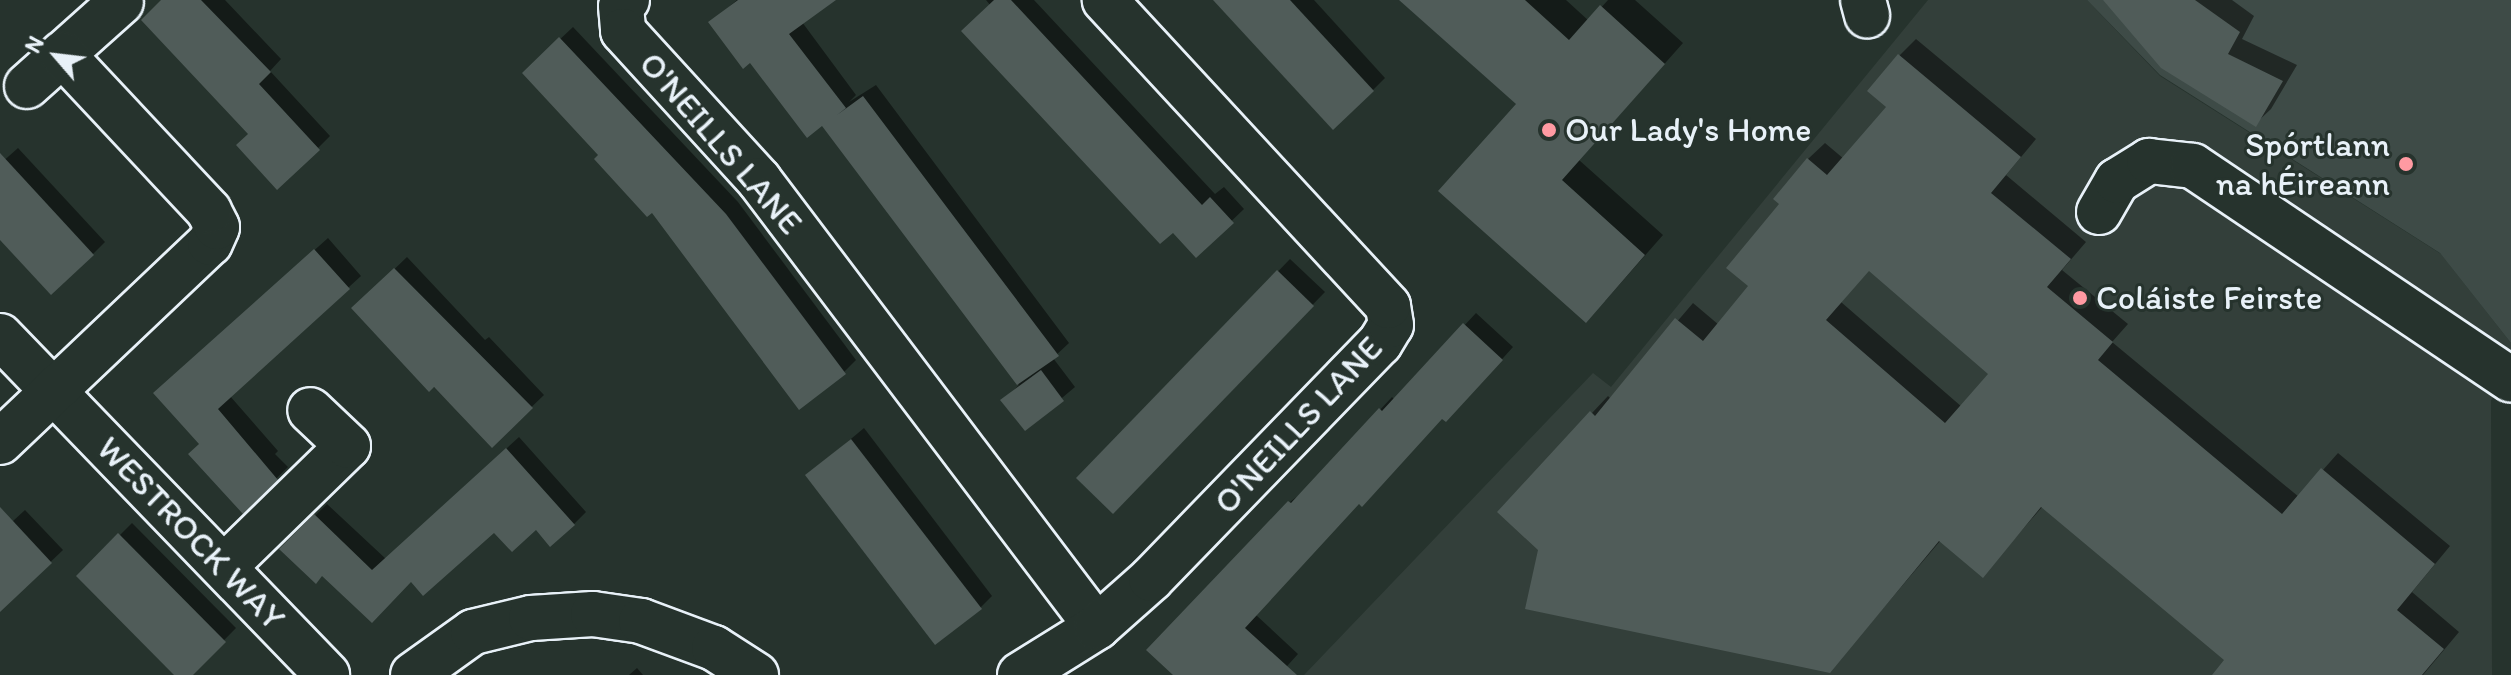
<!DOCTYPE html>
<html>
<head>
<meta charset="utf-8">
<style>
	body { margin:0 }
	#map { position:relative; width:2511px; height:675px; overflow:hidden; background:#26332d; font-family:Itim,sans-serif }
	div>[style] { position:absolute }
	.built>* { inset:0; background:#333f3a }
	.green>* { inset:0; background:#3e4b47 }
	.shadow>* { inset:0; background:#0007 }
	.building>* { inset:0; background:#505c59 }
	.roads { filter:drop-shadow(2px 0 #e8f1f8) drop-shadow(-2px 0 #e8f1f8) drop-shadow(0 2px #e8f1f8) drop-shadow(0 -2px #e8f1f8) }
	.minor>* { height:44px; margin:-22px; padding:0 22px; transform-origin:22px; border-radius:22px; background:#26332d }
	.dots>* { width:22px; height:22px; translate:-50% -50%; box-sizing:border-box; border:4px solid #26332d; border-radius:50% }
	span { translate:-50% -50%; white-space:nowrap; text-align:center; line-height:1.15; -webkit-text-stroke:6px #26332d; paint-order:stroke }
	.poi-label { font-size:34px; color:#e8f1f8 }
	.left { translate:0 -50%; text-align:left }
	.right { translate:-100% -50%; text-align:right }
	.street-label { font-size:34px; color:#e8f1f8 }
	.north { position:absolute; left:16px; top:16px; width:80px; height:80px; -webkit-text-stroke:6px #26332d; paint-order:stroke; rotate:298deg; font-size:22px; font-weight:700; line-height:32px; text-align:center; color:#e8f1f8 }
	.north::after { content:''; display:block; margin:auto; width:28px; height:36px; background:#e8f1f8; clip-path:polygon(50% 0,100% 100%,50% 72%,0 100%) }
</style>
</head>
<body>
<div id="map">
	<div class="built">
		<i style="clip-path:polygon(1928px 0,2087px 0,2160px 76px,2441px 254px,2511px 343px,2511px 375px,2491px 400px,2492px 675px,1304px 675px,1593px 373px,1611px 387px)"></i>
	</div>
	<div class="green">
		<i style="clip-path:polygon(2087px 0,2511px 0,2511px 343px,2440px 253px,2160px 75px)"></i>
	</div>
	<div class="shadow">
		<i style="clip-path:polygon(164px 0,225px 0,281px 59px,270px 71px,330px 136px,318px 148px)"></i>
		<i style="clip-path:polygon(737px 0,832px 0,802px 22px,856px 95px,849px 102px,876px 85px,1069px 343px,1053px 358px,1075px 387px,1025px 429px,1003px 400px,1019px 385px,823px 123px,711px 22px)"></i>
		<i style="clip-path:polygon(986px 0,1034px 0,1215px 194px,1224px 187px,1244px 209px,1196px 255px)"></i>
		<i style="clip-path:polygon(1216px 0,1314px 0,1385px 78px,1373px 90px)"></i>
		<i style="clip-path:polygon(1402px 0,1566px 0,1589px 21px,1608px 0,1635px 0,1683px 43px,1579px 160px,1663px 235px,1605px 301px,1518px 104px)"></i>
		<i style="clip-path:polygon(2105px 0,2232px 0,2254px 16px,2242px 39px,2297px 65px,2271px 109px,2255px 124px)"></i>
		<i style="clip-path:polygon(573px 27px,738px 202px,856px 360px,844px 372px,652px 210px,524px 73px)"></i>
		<i style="clip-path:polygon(evenodd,1916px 39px,2036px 139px,2006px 175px,2086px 242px,2062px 270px,2128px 324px,2112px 342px,2299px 497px,2338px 453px,2450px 546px,2412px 592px,2459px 632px,2423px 675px,2214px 675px,2227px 660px,2043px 506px,1983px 575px,1941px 540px,1830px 671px,1592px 413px,1608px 396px,1611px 399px,1693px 303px,1719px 325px,1751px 286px,1782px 204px,1808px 159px,1825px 143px,1844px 159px,1888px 107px,1899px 56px,1916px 39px,1870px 269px,1990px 374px,1962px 407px,1841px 302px,1870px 269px)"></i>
		<i style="clip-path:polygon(18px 148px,105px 242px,93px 254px,0 237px,0 164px)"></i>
		<i style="clip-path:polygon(328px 238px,361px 276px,230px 396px,278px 451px,275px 454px,288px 467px,243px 511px,168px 381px)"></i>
		<i style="clip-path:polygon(407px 257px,485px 340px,489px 337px,544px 395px,492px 445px,354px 308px)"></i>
		<i style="clip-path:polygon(1290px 259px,1325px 292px,1113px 511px,1079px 478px)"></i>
		<i style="clip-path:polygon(1476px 313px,1513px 347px,1458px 408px,1443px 417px,1359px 501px,1256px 615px,1298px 654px,1279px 675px,1176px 675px,1290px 502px,1303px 492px,1392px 397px,1395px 400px)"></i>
		<i style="clip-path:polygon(864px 428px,992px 596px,980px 608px,808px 475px)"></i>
		<i style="clip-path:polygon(519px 437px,586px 512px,574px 524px,494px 530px,411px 579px,323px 574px,281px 549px,327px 504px,386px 559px)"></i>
		<i style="clip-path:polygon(25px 510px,63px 550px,0 610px,0 533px)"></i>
		<i style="clip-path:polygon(132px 523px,236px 628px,190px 675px,177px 675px,79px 576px)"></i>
		<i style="clip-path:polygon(637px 668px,643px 675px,629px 675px)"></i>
	</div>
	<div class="building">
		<i style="clip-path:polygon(161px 0,201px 0,271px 72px,259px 84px,320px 150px,277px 190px,236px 145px,248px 134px,141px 20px)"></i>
		<i style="clip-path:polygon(738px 0,836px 0,789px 34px,846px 108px,837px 115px,863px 96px,1059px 356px,1017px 385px,822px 126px,807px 138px,750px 63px,743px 69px,708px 22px)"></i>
		<i style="clip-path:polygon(994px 0,1011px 0,1202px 205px,1210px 197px,1234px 223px,1196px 258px,1173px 233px,1160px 244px,961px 31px)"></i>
		<i style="clip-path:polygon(1213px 0,1290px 0,1374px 91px,1333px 130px)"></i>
		<i style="clip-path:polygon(1399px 0,1525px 0,1569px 40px,1600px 5px,1665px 64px,1562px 180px,1645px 255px,1586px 323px,1438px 191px,1516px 104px)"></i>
		<i style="clip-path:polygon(2103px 0,2195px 0,2240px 32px,2228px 54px,2283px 81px,2256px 127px,2161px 68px)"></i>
		<i style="clip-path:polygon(559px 37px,726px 214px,846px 374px,799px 410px,652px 213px,647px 217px,594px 159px,598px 155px,522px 73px)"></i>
		<i style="clip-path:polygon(evenodd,1898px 54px,2021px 157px,1991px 193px,2071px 259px,2047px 287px,2113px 342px,2098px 360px,2282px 514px,2321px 468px,2435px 564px,2397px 610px,2444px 649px,2422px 675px,2212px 675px,2224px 660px,2041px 507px,1983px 578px,1939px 541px,1830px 673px,1525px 609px,1538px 550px,1497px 512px,1590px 411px,1595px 416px,1675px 318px,1703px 341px,1748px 286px,1726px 268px,1779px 204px,1773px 199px,1807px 158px,1827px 175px,1886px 107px,1867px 91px,1898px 54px,1869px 271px,1988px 374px,1945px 423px,1826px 320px,1869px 271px)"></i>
		<i style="clip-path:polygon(0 153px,94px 255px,51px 295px,0 240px)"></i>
		<i style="clip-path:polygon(314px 249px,350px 289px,218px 409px,278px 480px,243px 514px,188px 454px,199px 444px,153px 393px)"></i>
		<i style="clip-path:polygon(394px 268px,533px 408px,492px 448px,434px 387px,429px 392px,351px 308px)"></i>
		<i style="clip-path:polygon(1277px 270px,1314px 306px,1113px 514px,1076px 478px)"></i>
		<i style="clip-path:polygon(1463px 323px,1503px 360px,1446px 422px,1442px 419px,1362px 507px,1359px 504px,1245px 628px,1297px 675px,1173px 675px,1146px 650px,1288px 501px,1291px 503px,1379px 408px,1382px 411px)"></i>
		<i style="clip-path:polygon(1041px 370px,1064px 401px,1025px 431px,1000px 400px)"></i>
		<i style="clip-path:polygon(851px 439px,982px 609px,935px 645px,805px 475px)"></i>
		<i style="clip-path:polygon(506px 448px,575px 525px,550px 547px,536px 530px,512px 552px,494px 533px,423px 596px,411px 582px,372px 623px,322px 576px,316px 584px,279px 549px,314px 514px,372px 570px)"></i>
		<i style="clip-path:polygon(0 507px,52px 563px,0 612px)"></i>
		<i style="clip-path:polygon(118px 533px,226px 642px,193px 675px,174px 675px,76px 576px)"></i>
	</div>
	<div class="roads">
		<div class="minor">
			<i style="left:627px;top:0;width:8px;rotate:135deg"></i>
			<i style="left:621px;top:6px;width:25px;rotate:85deg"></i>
			<i style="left:623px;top:31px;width:202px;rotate:47.6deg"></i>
			<i style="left:759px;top:180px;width:560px;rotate:52.91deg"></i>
			<i style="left:1863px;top:0;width:16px;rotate:75deg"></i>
			<i style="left:27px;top:86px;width:126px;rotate:-41.8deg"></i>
			<i style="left:2099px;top:212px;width:36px;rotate:-60deg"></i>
			<i style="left:2117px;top:181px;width:38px;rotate:-32deg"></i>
			<i style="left:2149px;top:161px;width:44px;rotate:6.5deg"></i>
			<i style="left:2193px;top:166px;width:383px;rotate:33.9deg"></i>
			<i style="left:0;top:336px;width:471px;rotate:46deg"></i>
			<i style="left:0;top:442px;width:289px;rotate:-43.5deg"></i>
			<i style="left:210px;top:243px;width:17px;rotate:-66deg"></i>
			<i style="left:217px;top:227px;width:18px;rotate:-117deg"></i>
			<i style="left:209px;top:211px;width:215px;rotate:-133.1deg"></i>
			<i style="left:224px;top:567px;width:173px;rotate:-44.3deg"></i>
			<i style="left:348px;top:446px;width:52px;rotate:-136.5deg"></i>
			<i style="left:413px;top:675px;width:74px;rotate:-35.6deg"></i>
			<i style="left:473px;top:632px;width:60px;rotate:-13.6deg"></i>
			<i style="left:531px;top:618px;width:62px;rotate:-3.7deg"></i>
			<i style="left:593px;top:614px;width:49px;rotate:8.3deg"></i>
			<i style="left:641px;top:621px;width:78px;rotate:20.3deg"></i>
			<i style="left:714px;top:648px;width:50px;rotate:32.7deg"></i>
			<i style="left:1020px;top:675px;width:91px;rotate:-31.9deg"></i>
			<i style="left:1097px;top:627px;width:72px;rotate:-41.6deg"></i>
			<i style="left:1151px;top:579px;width:329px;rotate:-45.9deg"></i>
			<i style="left:1380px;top:343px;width:21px;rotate:-59deg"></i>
			<i style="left:1391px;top:325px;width:19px;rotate:-99deg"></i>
			<i style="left:1388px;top:306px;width:417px;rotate:-132.8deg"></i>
		</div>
	</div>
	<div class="dots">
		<i style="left:1549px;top:130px;background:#ff9aa2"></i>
		<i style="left:2406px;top:164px;background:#ff9aa2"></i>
		<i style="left:2080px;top:298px;background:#ff9aa2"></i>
	</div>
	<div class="poi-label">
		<span class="left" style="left:1565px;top:130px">Our Lady's Home</span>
		<span class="right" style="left:2390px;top:164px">Spórtlann<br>na hÉireann</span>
		<span class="left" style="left:2096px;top:298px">Coláiste Feirste</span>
	</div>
	<div class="street-label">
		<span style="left:721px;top:143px;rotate:49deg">O'NEILLS LANE</span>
		<span style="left:1298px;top:425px;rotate:-47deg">O'NEILLS LANE</span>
		<span style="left:191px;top:533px;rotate:46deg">WESTROCK WAY</span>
	</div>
	<div class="north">N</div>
</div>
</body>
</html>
